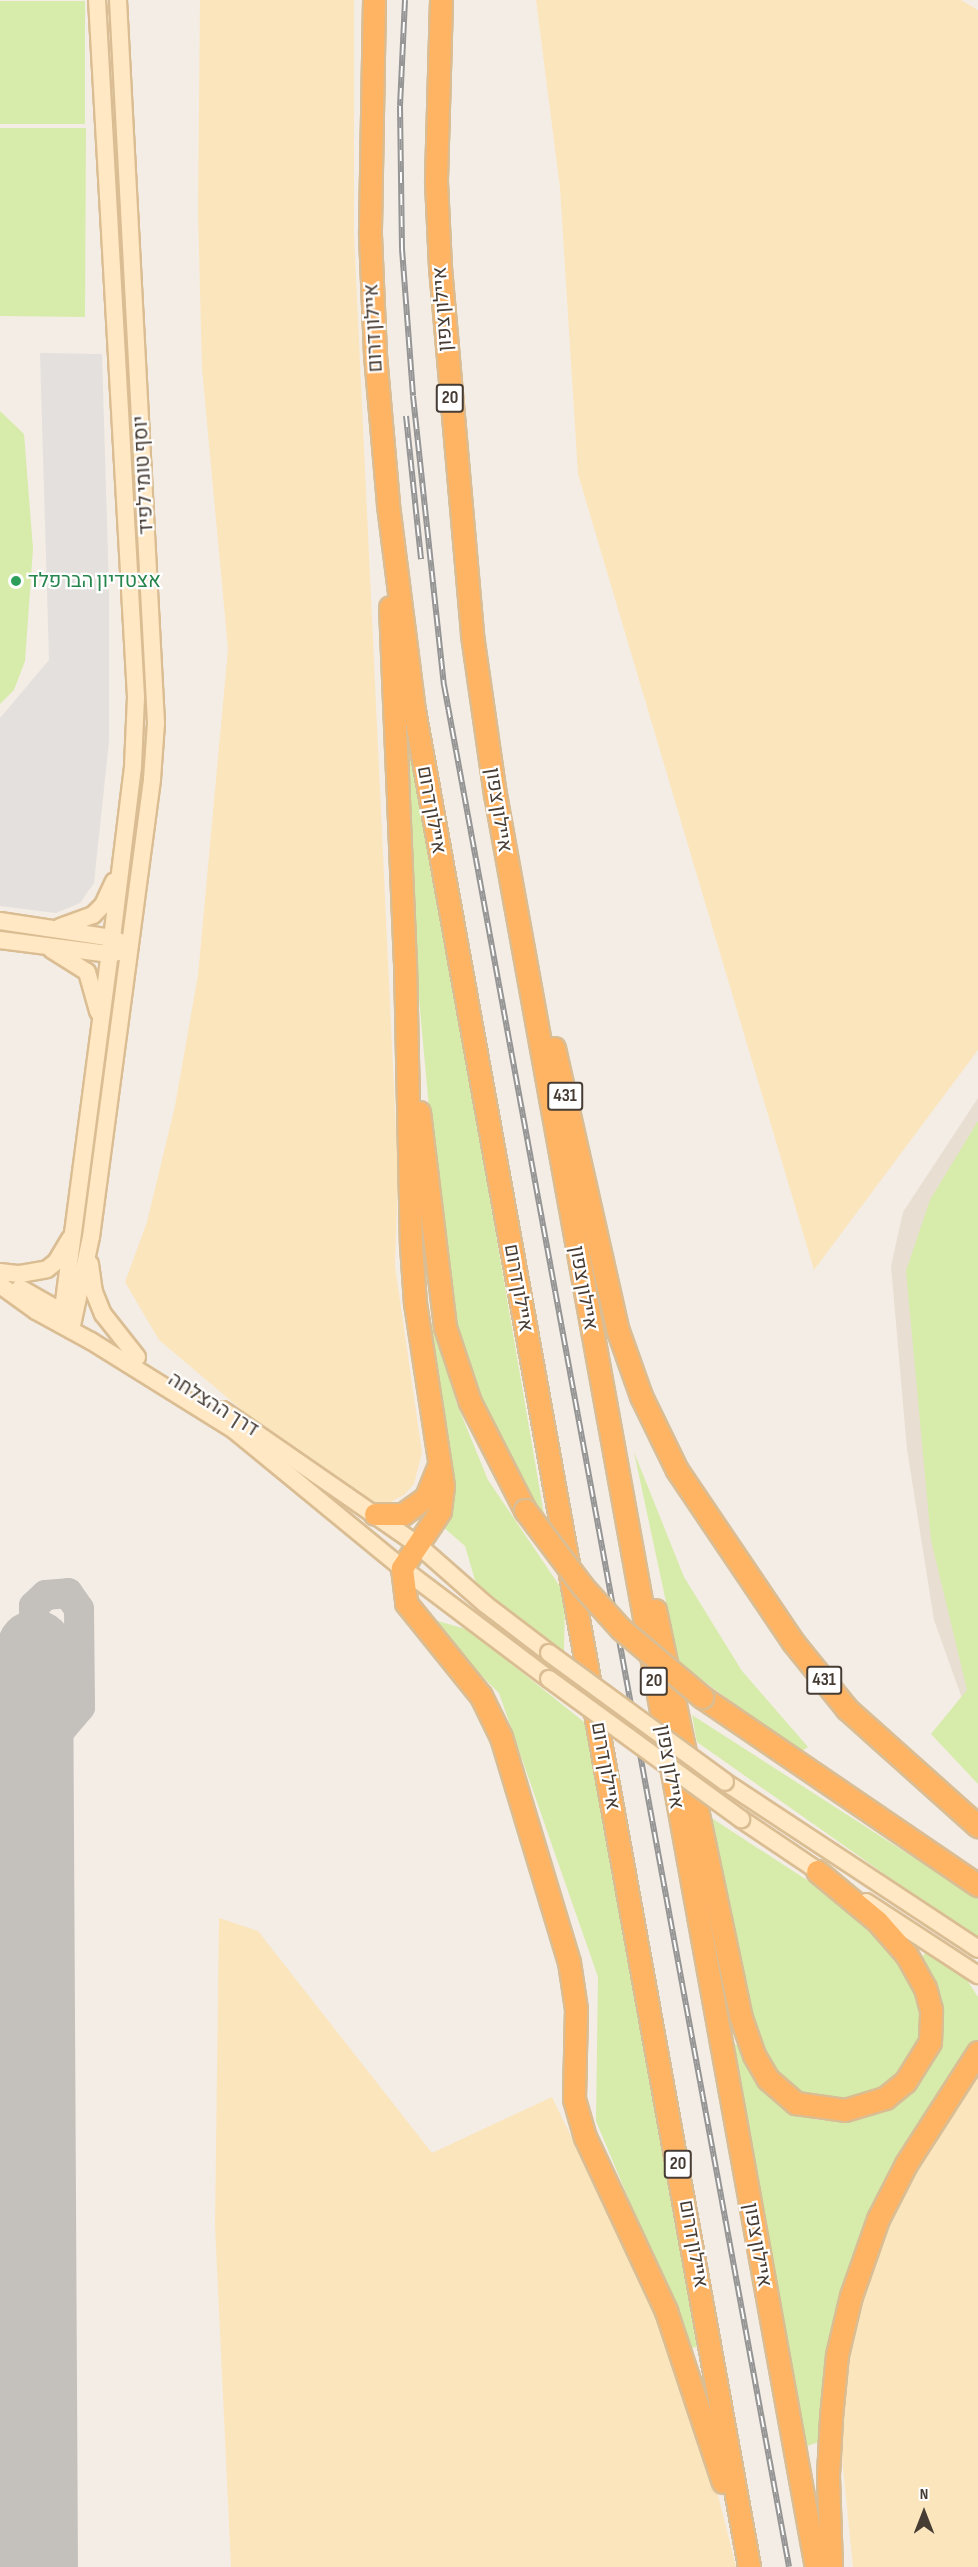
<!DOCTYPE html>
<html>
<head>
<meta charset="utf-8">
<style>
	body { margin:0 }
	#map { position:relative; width:978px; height:2567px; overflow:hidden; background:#f4ede5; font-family:"Sofia Sans Condensed",Heebo,sans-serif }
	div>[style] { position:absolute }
	.residential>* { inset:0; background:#e8ded2 }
	.green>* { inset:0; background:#d7ebaa }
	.sand>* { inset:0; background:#fbe5bd }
	.parking>* { inset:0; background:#e4e0dd }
	.taxiway>* { height:30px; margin:-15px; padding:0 15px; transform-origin:15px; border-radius:15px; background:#c4c1bd }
	.runway>* { height:76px; margin:-38px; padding:0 38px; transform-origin:38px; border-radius:38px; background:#c4c1bd }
	.roads { filter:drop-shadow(2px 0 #dabd93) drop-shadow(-2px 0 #dabd93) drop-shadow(0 2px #dabd93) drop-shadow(0 -2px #dabd93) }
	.secondary>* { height:16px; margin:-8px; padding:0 8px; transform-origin:8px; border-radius:8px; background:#ffe8c3 }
	.highway>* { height:21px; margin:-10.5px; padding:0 10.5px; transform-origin:10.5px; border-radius:10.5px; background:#ffb464 }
	.rail>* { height:6px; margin-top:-3px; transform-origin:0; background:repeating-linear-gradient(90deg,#fff 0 11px,#959595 0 22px); box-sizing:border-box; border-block:2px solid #959595 }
	.bridges { filter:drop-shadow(2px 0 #dabd93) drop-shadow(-2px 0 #dabd93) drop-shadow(0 2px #dabd93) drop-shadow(0 -2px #dabd93) }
	.secondary-bridge>* { height:16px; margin:-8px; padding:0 8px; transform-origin:8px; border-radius:8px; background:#ffe8c3 }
	.highway-bridge>* { height:21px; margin:-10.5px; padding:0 10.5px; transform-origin:10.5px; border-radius:10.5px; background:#ffb464 }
	.dots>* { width:16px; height:16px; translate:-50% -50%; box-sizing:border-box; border:3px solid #fff; border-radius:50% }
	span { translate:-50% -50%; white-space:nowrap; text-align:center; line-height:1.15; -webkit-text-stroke:4.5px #fff; paint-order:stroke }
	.shield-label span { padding:2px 4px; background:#fff; border:2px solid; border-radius:4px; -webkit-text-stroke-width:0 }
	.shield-label { font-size:18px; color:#463c34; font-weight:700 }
	.street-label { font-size:20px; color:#463c34 }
	.leisure-label { font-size:20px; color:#27864d }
	.left { translate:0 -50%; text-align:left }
	.north { position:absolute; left:894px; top:2483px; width:60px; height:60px; -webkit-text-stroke:4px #fff; paint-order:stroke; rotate:0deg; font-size:16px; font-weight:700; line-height:24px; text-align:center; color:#463c34 }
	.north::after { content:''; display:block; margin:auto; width:21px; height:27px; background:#463c34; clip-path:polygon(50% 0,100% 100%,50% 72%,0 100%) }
</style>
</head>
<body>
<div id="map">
	<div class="residential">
		<i style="clip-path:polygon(978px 1098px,978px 1743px,934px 1620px,907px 1449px,891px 1266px,903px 1212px)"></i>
	</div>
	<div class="green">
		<i style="clip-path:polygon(0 1px,85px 1px,85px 124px,0 124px)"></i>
		<i style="clip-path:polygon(0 128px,86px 128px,85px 317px,0 316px)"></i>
		<i style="clip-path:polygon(0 411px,24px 434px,33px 549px,25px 661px,14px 690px,0 704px)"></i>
		<i style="clip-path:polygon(397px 682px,443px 925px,544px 1515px,498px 1443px,465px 1353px,452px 1299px,439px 1217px,399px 780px)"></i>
		<i style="clip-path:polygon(978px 1121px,978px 1784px,931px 1734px,967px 1690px,931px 1540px,906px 1271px,930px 1200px)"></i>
		<i style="clip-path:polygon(434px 1324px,457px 1404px,488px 1480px,565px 1594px,564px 1654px,485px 1594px,475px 1580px,465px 1546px,442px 1526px,426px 1331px)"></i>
		<i style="clip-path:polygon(634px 1452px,684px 1577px,742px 1671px,808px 1747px,800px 1752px,679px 1663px)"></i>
		<i style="clip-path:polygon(438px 1621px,469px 1630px,589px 1726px,705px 2346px,691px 2348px,596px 2121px,598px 1977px,499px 1693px,427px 1622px)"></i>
		<i style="clip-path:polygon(692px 1715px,978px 1899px,978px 1940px,697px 1742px)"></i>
		<i style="clip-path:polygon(710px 1817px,839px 1901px,890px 1947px,917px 1991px,924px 2023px,918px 2050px,889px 2085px,853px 2101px,810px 2099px,781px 2081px,761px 2051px,743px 1988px)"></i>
		<i style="clip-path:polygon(928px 1950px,965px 1977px,978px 1997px,978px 2040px,917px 2128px,858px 2242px,830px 2338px,819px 2442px,807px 2446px,730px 2042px,737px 2045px,760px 2085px,791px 2112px,818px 2120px,846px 2121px,891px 2107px,923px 2078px,940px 2046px,942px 2008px,935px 1984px,920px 1959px)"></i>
	</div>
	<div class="sand">
		<i style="clip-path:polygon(200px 0,354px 0,354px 234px,398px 1175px,395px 1266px,422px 1453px,414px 1484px,404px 1495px,381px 1507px,372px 1507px,249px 1416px,159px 1340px,125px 1282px,147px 1222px,175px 1106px,198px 975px,228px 649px,202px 369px,198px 211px)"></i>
		<i style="clip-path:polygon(536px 0,961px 0,978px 10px,978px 1050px,814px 1270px,578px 474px,560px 188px)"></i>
		<i style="clip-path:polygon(219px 1918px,258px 1931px,432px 2153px,552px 2097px,650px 2299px,716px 2487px,736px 2567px,231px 2567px,215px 2225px)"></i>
		<i style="clip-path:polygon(978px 2073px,978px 2567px,853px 2567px,841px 2448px,845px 2368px,856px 2323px,879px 2250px,902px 2200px,929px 2146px)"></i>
	</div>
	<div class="parking">
		<i style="clip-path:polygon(40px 353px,102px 354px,109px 590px,109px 741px,94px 883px,80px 903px,56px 913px,0 906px,0 718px,49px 660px)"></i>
	</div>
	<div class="taxiway">
		<i style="left:0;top:1648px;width:13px;rotate:27deg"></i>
		<i style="left:12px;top:1654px;width:14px;rotate:56deg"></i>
		<i style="left:20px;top:1666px;width:48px;rotate:90deg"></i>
		<i style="left:20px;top:1714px;width:16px;rotate:137deg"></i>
		<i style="left:8px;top:1725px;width:28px;rotate:105deg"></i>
		<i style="left:1px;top:1752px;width:662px;rotate:90deg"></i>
		<i style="left:35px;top:1648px;width:42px;rotate:-91.4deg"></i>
		<i style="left:34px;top:1606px;width:16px;rotate:-43deg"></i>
		<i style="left:46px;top:1595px;width:22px;rotate:-5deg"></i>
		<i style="left:68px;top:1593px;width:19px;rotate:55deg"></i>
		<i style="left:79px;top:1609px;width:98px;rotate:89.4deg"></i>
		<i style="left:80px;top:1707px;width:68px;rotate:130.2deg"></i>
		<i style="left:0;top:2413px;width:11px;rotate:41deg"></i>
		<i style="left:8px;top:2420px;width:31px;rotate:2deg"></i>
		<i style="left:2px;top:2567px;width:151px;rotate:-90deg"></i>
	</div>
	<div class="runway">
		<i style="left:35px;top:1648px;width:919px;rotate:89.69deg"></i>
	</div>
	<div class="roads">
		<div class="secondary">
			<i style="left:0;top:921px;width:113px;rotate:8.6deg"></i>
			<i style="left:112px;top:938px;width:11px;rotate:27deg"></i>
			<i style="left:60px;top:927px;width:35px;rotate:-20deg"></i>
			<i style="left:93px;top:915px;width:14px;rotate:-45deg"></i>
			<i style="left:103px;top:905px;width:26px;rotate:-65deg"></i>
			<i style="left:0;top:940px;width:111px;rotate:7.3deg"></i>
			<i style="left:110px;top:954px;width:11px;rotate:-15deg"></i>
			<i style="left:52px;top:950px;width:41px;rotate:32.2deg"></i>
			<i style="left:87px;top:972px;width:41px;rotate:74.2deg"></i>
			<i style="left:90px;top:1264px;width:28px;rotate:82deg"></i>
			<i style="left:94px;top:1292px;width:24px;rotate:68deg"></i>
			<i style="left:103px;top:1314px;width:55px;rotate:51.7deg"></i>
			<i style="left:0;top:1272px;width:20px;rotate:6deg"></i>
			<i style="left:20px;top:1274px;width:27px;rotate:-10deg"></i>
			<i style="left:47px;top:1269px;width:11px;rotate:-38deg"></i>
			<i style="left:56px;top:1262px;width:27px;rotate:-59deg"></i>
			<i style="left:0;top:1285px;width:44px;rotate:35.8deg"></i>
			<i style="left:36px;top:1311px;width:63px;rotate:28.6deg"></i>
			<i style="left:91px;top:1341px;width:168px;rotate:31.9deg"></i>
			<i style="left:234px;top:1430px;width:217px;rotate:39.4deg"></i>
			<i style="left:402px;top:1568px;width:184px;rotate:37.1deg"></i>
			<i style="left:20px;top:1288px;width:59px;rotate:29.6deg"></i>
			<i style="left:61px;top:1324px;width:389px;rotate:-82.5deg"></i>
			<i style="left:112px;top:938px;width:173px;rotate:-83deg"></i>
			<i style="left:133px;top:766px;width:69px;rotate:-87.5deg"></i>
			<i style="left:136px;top:697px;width:698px;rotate:-93.2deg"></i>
			<i style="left:71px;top:1330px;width:95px;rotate:-77.9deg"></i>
			<i style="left:91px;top:1237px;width:462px;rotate:-82.4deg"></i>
			<i style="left:152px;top:779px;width:56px;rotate:-85.9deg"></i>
			<i style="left:156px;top:723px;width:724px;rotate:-93.01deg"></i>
			<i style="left:223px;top:1410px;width:237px;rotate:34.7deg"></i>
			<i style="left:418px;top:1545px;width:89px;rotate:41.4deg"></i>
			<i style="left:485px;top:1604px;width:81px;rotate:37.4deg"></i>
			<i style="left:725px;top:1782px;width:303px;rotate:33.4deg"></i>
			<i style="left:741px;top:1819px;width:104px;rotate:34deg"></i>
			<i style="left:866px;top:1902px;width:134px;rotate:33.1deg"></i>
		</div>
		<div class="highway">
			<i style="left:374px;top:0;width:235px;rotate:91deg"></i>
			<i style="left:370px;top:235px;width:120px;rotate:87.6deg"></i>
			<i style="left:375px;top:355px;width:151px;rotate:85deg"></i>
			<i style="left:388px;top:505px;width:207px;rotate:82.8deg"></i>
			<i style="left:414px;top:710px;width:1887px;rotate:79.77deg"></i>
			<i style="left:441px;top:0;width:182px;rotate:91.6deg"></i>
			<i style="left:436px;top:182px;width:85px;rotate:87.3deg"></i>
			<i style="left:440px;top:267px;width:369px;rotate:85deg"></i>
			<i style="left:472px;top:635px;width:161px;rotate:81.8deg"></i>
			<i style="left:495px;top:794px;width:1802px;rotate:79.74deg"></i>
			<i style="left:390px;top:607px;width:355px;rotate:87.6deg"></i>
			<i style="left:405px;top:962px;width:283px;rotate:88.8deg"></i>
			<i style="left:411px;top:1245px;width:58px;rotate:86.1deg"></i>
			<i style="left:415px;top:1303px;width:185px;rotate:81.3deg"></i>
			<i style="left:443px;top:1486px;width:25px;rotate:97deg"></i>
			<i style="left:440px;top:1511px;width:69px;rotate:123.7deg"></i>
			<i style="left:402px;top:1568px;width:35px;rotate:83deg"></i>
			<i style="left:406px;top:1603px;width:119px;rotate:51.1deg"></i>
			<i style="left:481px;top:1696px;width:46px;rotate:64deg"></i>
			<i style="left:501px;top:1737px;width:235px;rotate:73.2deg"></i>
			<i style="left:569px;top:1962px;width:48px;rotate:81.5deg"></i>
			<i style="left:576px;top:2009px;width:90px;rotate:91.3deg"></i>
			<i style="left:574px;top:2099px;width:40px;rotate:74deg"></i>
			<i style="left:585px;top:2137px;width:192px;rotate:65deg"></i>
			<i style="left:666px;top:2311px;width:180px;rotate:71.6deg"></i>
			<i style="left:554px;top:1048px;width:290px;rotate:77.3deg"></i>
			<i style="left:618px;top:1331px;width:69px;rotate:70.5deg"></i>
			<i style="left:641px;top:1396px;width:82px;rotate:64.1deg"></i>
			<i style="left:677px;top:1470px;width:207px;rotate:56deg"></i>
			<i style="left:793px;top:1642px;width:86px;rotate:51.1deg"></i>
			<i style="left:847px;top:1709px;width:176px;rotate:41.8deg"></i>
			<i style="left:419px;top:1112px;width:217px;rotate:83.1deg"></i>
			<i style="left:445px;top:1327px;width:79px;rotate:71.6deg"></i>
			<i style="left:470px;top:1402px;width:121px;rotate:63deg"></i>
			<i style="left:375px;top:1514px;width:28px"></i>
			<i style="left:403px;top:1514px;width:29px;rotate:-36deg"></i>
			<i style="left:426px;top:1497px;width:31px;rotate:-68deg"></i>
			<i style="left:655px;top:1610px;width:414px;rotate:78.1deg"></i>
			<i style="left:740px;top:2015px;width:42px;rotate:70.7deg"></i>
			<i style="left:754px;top:2055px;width:28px;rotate:60deg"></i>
			<i style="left:768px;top:2079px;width:37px;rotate:41deg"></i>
			<i style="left:796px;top:2103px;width:49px;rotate:8.1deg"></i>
			<i style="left:845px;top:2110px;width:42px;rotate:-16.7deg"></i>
			<i style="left:885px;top:2098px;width:26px;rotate:-39deg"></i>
			<i style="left:905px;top:2082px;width:47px;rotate:-58deg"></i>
			<i style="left:930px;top:2042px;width:32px;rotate:-88deg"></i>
			<i style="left:931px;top:2010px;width:23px;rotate:-105deg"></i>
			<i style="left:925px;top:1988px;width:39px;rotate:-119deg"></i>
			<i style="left:906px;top:1954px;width:44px;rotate:-131.3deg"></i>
			<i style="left:877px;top:1921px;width:78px;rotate:-140.2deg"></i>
			<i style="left:702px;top:1697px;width:334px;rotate:34.3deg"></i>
			<i style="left:831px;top:2567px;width:92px;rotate:-91.9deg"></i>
			<i style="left:828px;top:2475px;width:58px;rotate:-87deg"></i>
			<i style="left:831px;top:2417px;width:62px;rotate:-84.5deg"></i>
			<i style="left:837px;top:2355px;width:61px;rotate:-76.7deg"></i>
			<i style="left:851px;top:2296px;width:82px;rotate:-70.7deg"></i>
			<i style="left:878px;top:2219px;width:62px;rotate:-63deg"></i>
			<i style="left:906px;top:2164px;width:133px;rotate:-57.3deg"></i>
		</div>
	</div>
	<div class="rail">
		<i style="left:405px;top:0;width:106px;rotate:92.7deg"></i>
		<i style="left:400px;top:106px;width:143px;rotate:89.2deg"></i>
		<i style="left:402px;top:249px;width:147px;rotate:85.7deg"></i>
		<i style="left:413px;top:396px;width:291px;rotate:83.9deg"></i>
		<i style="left:444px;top:685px;width:1913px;rotate:79.61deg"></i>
		<i style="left:406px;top:416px;width:144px;rotate:84deg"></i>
	</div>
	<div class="bridges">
		<div class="secondary-bridge">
			<i style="left:549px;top:1653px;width:218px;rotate:36.2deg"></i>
			<i style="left:549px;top:1679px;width:238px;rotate:36.1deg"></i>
		</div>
		<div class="highway-bridge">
			<i style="left:525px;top:1510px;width:96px;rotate:53deg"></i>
			<i style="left:583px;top:1587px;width:57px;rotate:47.9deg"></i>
			<i style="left:621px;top:1629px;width:106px;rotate:40deg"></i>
		</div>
	</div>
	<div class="dots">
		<i style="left:16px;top:581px;background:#2e9e5b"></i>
	</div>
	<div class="shield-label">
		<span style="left:450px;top:398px">20</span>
		<span style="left:565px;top:1096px">431</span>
		<span style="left:824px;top:1680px">431</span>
		<span style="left:654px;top:1681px">20</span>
		<span style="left:678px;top:2164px">20</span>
	</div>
	<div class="street-label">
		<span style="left:443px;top:309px;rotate:-94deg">איילון צפון</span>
		<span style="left:374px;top:328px;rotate:-93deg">איילון דרום</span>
		<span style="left:144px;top:475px;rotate:-93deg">יוסף טומי לפיד</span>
		<span style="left:431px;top:810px;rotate:80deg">איילון דרום</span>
		<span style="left:498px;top:810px;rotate:81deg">איילון צפון</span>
		<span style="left:518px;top:1288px;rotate:80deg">איילון דרום</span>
		<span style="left:583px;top:1288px;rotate:80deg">איילון צפון</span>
		<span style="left:213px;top:1405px;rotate:32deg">דרך ההצלחה</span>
		<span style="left:605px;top:1766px;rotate:80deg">איילון דרום</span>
		<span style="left:669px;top:1767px;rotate:80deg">איילון צפון</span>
		<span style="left:693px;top:2244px;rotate:80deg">איילון דרום</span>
		<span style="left:757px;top:2245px;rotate:80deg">איילון צפון</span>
	</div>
	<div class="leisure-label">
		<span class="left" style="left:28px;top:581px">אצטדיון הברפלד</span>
	</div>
	<div class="north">N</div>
</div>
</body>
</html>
